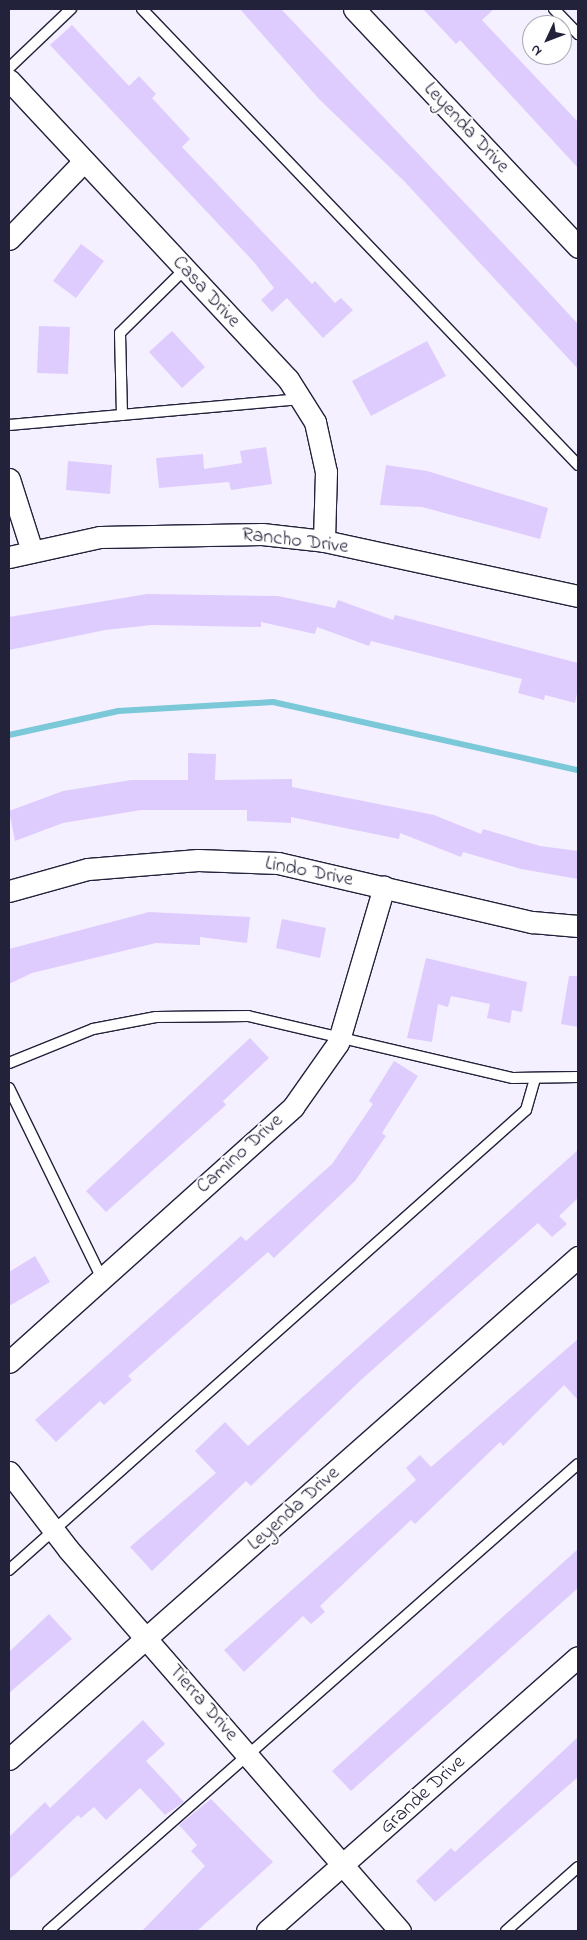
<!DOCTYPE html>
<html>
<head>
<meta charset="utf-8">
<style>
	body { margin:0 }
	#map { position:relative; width:587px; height:1940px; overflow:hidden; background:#f5f0ff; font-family:"Indie Flower",sans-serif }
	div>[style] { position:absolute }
	.stream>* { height:6px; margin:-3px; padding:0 3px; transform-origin:3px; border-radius:3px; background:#7bc8d9 }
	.building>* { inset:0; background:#deccfe }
	.roads { filter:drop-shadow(1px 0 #22223b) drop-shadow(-1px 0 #22223b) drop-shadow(0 1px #22223b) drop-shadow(0 -1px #22223b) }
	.service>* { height:10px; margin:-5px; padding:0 5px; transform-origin:5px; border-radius:5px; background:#fff }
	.minor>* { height:21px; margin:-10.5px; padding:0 10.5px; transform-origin:10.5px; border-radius:10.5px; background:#fff }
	span { translate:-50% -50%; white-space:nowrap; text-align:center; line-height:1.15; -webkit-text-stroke:4px #fff; paint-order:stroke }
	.street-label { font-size:20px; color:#22223b }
	.frame { position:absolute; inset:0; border:10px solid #22223b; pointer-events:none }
	.north { position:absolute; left:522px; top:15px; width:50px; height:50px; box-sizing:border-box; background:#fff; border:1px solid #a7a7b1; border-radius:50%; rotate:227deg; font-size:14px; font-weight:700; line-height:20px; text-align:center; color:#22223b }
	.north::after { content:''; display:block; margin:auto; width:18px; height:22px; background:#22223b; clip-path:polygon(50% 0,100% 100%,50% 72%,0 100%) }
</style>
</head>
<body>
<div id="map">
	<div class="stream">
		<i style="left:9px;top:735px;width:112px;rotate:-12.4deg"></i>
		<i style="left:118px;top:711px;width:155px;rotate:-3.3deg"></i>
		<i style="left:273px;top:702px;width:312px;rotate:12.6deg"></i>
	</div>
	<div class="building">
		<i style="clip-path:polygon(240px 9px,281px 9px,514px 255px,578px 324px,578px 369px,404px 181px,319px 99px)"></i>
		<i style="clip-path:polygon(423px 9px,494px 9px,482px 20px,578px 122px,578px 168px,460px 40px,456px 44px)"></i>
		<i style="clip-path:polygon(72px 25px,129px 86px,139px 76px,156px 94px,152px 98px,190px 139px,182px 147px,312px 284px,315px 281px,335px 303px,341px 298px,353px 310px,323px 338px,287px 298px,272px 312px,261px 300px,274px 288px,253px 261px,50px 45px)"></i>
		<i style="clip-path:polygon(81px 244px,104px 261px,76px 298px,53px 281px)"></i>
		<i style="clip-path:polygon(39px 326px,70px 327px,68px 374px,37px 373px)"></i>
		<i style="clip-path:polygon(172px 331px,205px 367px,182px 388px,149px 352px)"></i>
		<i style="clip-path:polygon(427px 341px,446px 376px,371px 416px,352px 381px)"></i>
		<i style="clip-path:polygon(266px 447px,272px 484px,231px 490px,229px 482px,159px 488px,156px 458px,203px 454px,204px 469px,242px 463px,240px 451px)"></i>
		<i style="clip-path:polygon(68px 461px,112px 465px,110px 494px,66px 490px)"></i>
		<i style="clip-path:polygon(386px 465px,427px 471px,548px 508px,540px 539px,422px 507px,380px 505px)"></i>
		<i style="clip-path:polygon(147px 594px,278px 596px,335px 608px,338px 600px,393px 620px,395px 615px,578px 663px,578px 689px,575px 703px,545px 695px,544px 700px,518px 693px,522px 679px,371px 641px,369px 646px,317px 627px,315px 634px,261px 622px,261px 627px,152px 625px,105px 630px,9px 650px,9px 617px)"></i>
		<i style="clip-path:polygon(188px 753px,216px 754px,215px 780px,292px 779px,292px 787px,434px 815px,481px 834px,483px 829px,540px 846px,578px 851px,578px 879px,521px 869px,463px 852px,461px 857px,400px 833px,399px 839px,291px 817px,291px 823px,247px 821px,247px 810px,141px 810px,63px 823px,15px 841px,9px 811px,63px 791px,131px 780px,188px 780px)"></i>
		<i style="clip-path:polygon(149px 912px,250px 917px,247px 943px,200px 937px,200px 945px,156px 943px,32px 973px,9px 984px,9px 949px)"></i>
		<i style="clip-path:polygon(282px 919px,326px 928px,320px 958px,276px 948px)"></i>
		<i style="clip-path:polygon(426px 958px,527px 982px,522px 1012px,512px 1010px,510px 1023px,487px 1018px,490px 1004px,451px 996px,448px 1007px,438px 1004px,432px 1042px,407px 1038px)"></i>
		<i style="clip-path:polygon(569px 976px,578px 976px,578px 1027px,561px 1024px)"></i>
		<i style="clip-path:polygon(250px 1038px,269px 1058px,223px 1101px,226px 1105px,106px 1212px,86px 1191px)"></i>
		<i style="clip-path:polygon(394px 1061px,418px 1076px,382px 1133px,386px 1136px,355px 1181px,274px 1258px,268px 1252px,128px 1376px,132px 1380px,104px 1405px,100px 1401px,56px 1442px,35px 1420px,241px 1236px,246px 1241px,332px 1164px,373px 1104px,369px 1101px)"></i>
		<i style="clip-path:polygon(578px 1150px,578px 1198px,559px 1216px,567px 1224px,552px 1237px,538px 1223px,362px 1379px,251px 1486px,246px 1481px,152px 1571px,130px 1547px,216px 1473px,195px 1451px,225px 1422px,248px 1446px)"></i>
		<i style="clip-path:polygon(35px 1256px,50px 1282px,9px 1306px,9px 1272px)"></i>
		<i style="clip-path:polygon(578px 1339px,578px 1400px,564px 1385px,503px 1446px,500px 1442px,415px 1524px,411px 1520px,362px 1566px,320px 1606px,325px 1612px,311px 1624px,303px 1616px,244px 1672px,224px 1650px,416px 1480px,406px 1468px,420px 1455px,431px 1467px)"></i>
		<i style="clip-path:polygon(578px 1549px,578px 1588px,351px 1791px,332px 1771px)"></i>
		<i style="clip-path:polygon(49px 1614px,72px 1639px,9px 1693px,9px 1652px)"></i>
		<i style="clip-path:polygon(143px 1720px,165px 1744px,146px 1761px,184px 1802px,165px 1815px,140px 1788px,106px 1820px,94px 1807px,81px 1818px,78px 1815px,9px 1880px,9px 1837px,45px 1802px,50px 1808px)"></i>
		<i style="clip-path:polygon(578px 1737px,578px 1777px,435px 1902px,416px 1881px,451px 1848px,455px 1852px)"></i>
		<i style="clip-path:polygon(211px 1799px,273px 1862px,197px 1931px,142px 1931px,205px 1866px,191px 1851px,197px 1845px,179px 1825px)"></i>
	</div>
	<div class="roads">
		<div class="service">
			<i style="left:142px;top:9px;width:631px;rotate:46.28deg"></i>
			<i style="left:554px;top:9px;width:35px;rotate:46deg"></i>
			<i style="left:9px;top:68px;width:86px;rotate:-43.6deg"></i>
			<i style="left:122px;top:415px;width:82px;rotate:-91.4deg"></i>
			<i style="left:120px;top:333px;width:91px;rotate:-44.6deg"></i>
			<i style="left:9px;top:425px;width:293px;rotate:-5.1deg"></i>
			<i style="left:9px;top:1063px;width:91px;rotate:-22deg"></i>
			<i style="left:93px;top:1029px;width:64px;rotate:-10.8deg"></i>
			<i style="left:156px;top:1017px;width:92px;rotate:-0.6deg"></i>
			<i style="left:248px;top:1016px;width:272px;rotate:13.2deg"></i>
			<i style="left:513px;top:1078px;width:65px;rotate:-0.9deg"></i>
			<i style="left:9px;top:1088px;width:212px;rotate:64deg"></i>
			<i style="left:9px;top:1570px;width:692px;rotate:-41.66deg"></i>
			<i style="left:526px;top:1110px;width:33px;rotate:-74deg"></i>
			<i style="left:48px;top:1931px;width:706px;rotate:-41.38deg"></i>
			<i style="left:506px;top:1931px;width:96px;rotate:-41.6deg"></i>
		</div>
		<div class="minor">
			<i style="left:354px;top:9px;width:327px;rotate:46.7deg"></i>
			<i style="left:9px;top:80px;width:409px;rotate:47deg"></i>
			<i style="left:288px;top:379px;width:51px;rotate:57.9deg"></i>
			<i style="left:315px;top:422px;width:51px;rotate:77.6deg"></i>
			<i style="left:326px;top:472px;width:69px;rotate:91.7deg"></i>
			<i style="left:9px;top:239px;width:108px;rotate:-46.1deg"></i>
			<i style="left:9px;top:479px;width:76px;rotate:72.3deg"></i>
			<i style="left:9px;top:557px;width:93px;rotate:-12.4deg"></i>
			<i style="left:100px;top:537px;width:162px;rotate:-1.1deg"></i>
			<i style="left:262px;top:534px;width:62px;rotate:6.4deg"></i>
			<i style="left:324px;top:541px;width:260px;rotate:12.2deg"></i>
			<i style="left:9px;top:891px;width:82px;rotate:-15.6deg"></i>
			<i style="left:88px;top:869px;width:110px;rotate:-4.7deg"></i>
			<i style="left:198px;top:860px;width:80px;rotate:2.1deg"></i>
			<i style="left:278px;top:863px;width:261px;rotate:13.1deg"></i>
			<i style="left:532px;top:922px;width:46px;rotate:5deg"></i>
			<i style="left:9px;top:1362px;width:382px;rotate:-41.9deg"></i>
			<i style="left:293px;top:1107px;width:78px;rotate:-54.9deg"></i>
			<i style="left:338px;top:1043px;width:163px;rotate:-73.6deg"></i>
			<i style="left:9px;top:1472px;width:97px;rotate:52.5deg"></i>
			<i style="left:68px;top:1549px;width:506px;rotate:49.01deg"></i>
			<i style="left:9px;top:1759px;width:759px;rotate:-41.42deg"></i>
			<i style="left:267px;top:1931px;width:414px;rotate:-41.4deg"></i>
		</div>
	</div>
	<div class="street-label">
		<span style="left:466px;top:128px;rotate:47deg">Leyenda Drive</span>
		<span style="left:206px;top:292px;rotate:47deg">Casa Drive</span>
		<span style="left:295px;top:541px;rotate:7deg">Rancho Drive</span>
		<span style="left:309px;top:872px;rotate:11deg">Lindo Drive</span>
		<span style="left:240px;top:1154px;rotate:-42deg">Camino Drive</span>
		<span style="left:294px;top:1509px;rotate:-42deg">Leyenda Drive</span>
		<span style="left:203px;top:1703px;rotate:49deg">Tierra Drive</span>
		<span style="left:423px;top:1795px;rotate:-42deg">Grande Drive</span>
	</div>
	<div class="frame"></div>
	<div class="north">N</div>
</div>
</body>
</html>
